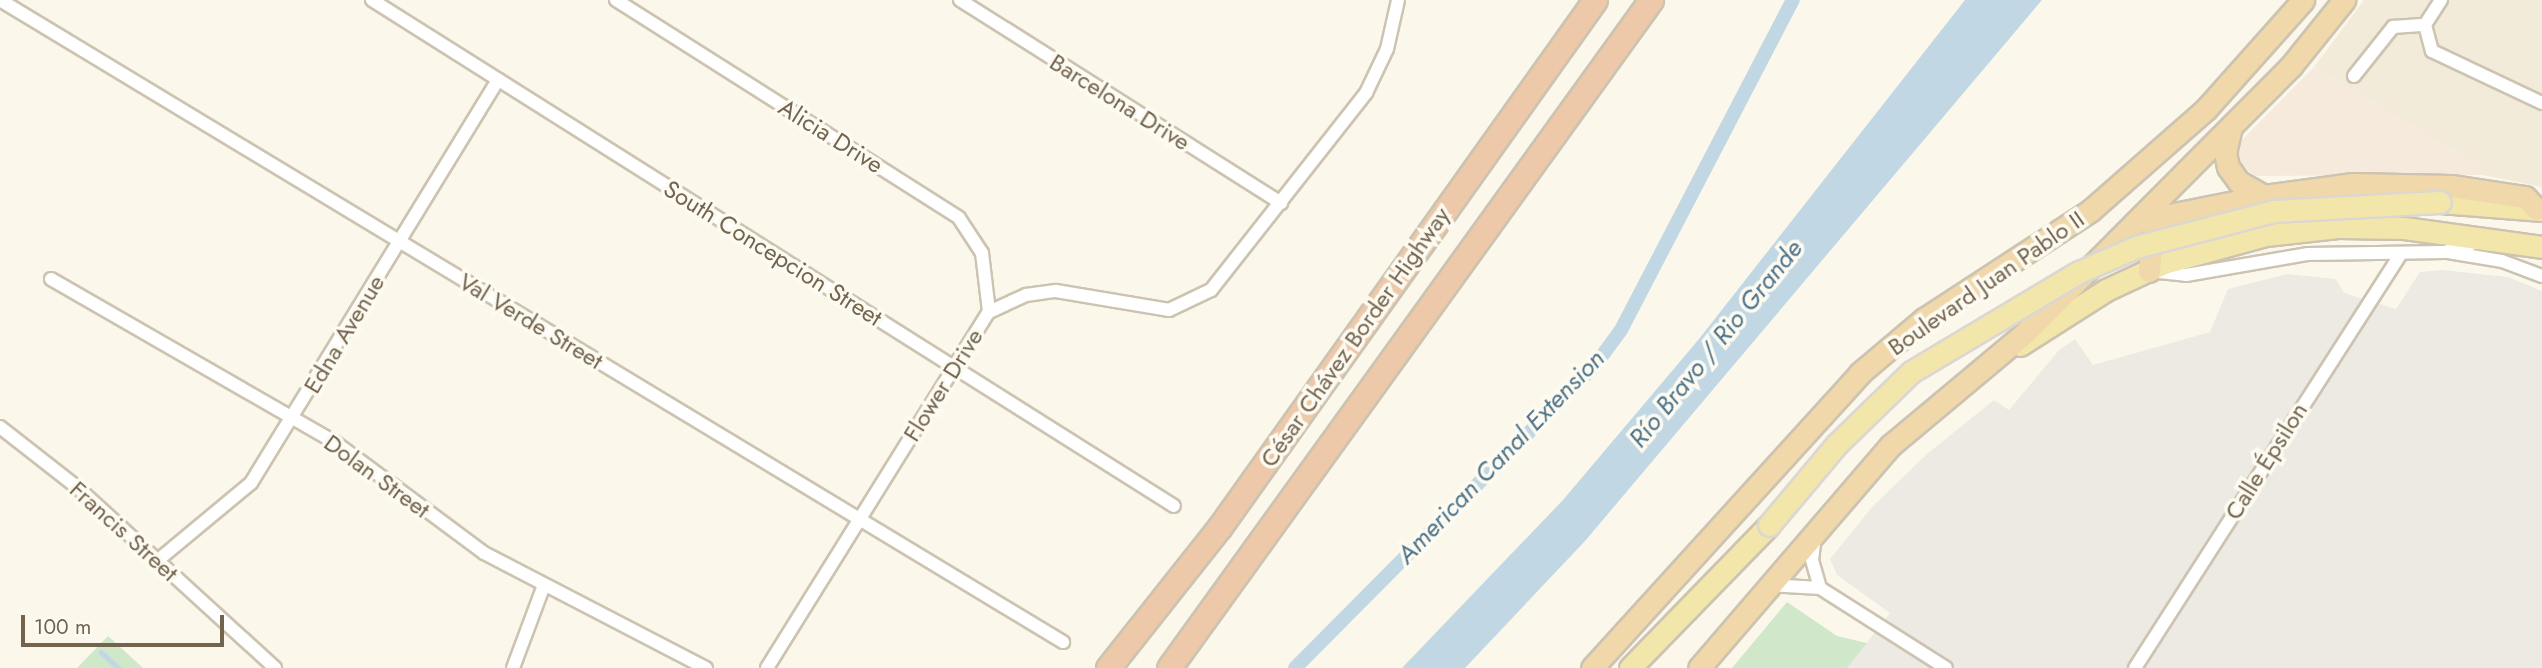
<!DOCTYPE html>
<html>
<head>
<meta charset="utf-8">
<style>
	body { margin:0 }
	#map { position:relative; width:2542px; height:668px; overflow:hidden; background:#fbf8eb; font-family:Jost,sans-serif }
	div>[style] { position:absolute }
	.residential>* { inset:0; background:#f2ebda }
	.commercial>* { inset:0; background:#f6eadd }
	.industrial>* { inset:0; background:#eceae3 }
	.green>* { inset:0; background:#d0e7ca }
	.water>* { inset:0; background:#c1d7e3 }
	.stream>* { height:4.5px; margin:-2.25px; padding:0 2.25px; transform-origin:2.25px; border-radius:2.25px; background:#c1d7e3 }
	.canal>* { height:14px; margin:-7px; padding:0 7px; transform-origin:7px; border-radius:7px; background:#c1d7e3 }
	.roads { filter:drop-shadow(2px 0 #ccc3b1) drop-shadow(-2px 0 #ccc3b1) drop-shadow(0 2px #ccc3b1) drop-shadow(0 -2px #ccc3b1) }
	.minor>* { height:12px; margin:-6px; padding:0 6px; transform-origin:6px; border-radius:6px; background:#fff }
	.primary>* { height:21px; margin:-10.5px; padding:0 10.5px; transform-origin:10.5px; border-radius:10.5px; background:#f2e6ab }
	.trunk>* { height:21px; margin:-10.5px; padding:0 10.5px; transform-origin:10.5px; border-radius:10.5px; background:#f0d8aa }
	.motorway>* { height:23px; margin:-11.5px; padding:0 11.5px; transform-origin:11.5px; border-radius:11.5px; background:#eec9a9 }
	.bridges { filter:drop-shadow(2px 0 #dbd7d2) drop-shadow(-2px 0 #dbd7d2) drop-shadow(0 2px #dbd7d2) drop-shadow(0 -2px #dbd7d2) }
	.primary-bridge>* { height:21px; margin:-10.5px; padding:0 10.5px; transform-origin:10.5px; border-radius:10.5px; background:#f2e6ab }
	span { translate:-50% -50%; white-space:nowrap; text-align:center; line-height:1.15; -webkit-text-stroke:7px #fdfbf1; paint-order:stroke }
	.street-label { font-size:24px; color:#736450 }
	.water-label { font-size:26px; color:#4f748a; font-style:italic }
	.scale { position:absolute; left:21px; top:615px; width:203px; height:32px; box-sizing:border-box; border:4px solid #736450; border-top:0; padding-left:9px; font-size:21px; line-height:24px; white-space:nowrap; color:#736450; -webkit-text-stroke:5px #fdfbf1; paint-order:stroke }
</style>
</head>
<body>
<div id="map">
	<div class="residential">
		<i style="clip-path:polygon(2364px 0,2542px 0,2542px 187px,2482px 175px,2482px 167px,2314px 67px)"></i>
	</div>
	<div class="commercial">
		<i style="clip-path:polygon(2314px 67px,2483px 167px,2482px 175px,2255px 176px,2234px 158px,2238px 144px)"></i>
	</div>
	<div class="industrial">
		<i style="clip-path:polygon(2442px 270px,2508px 277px,2542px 291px,2542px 668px,1847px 668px,1890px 613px,1837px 575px,1830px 559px,1872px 507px,1927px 454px,1994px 400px,2009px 410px,2059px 350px,2075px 339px,2093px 365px,2210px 332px,2228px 289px,2287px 274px,2336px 279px,2344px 293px,2396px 309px,2420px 272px)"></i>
	</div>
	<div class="green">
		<i style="clip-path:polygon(1787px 602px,1837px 636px,1867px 643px,1847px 668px,1732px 668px)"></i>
		<i style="clip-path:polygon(108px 636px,143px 668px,77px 668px)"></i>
	</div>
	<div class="water">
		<i style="clip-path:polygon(1965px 0,2042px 0,1585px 541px,1465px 668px,1402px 668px,1563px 500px,1699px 339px)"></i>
	</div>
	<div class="stream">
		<i style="left:101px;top:652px;width:24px;rotate:42deg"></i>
	</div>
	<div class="canal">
		<i style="left:1295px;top:668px;width:423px;rotate:-45.2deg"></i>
		<i style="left:1593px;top:368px;width:47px;rotate:-53.6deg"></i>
		<i style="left:1621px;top:330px;width:372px;rotate:-62.5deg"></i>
	</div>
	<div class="roads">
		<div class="minor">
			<i style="left:0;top:0;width:1242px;rotate:31.13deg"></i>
			<i style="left:372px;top:0;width:948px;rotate:32.25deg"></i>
			<i style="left:616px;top:0;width:406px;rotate:32.4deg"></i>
			<i style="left:959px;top:218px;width:42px;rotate:56.7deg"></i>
			<i style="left:982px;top:253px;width:59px;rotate:83.2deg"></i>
			<i style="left:960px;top:0;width:380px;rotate:32.3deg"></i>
			<i style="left:2441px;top:0;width:30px;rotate:123deg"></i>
			<i style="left:2425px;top:25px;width:27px;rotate:75deg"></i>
			<i style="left:2432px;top:51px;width:122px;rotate:25.3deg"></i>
			<i style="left:2354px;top:76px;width:63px;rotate:-51.5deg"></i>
			<i style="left:2393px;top:27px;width:32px;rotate:-4deg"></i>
			<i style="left:2448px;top:252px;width:55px;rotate:9.5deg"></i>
			<i style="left:2502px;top:261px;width:43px;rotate:20.6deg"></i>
			<i style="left:2149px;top:271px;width:37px;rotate:6deg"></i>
			<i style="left:2186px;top:275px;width:124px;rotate:-9.8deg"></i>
			<i style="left:2308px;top:254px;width:137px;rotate:-0.8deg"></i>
			<i style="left:2445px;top:252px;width:34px;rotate:-17deg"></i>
			<i style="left:51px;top:279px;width:329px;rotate:29.9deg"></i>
			<i style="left:336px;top:443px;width:184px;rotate:36.6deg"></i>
			<i style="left:484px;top:553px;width:250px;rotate:27.4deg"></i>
			<i style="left:0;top:427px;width:99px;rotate:38deg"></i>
			<i style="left:78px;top:488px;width:267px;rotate:42.4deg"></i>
			<i style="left:1815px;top:536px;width:24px;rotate:97deg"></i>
			<i style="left:1812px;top:560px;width:29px;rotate:74deg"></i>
			<i style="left:1820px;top:588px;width:149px;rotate:32.4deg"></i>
			<i style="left:157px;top:561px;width:122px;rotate:-39.7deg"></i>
			<i style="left:251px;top:483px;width:473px;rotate:-58.5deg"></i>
			<i style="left:1768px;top:585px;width:52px;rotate:3.3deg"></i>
			<i style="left:513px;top:668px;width:89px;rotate:-69.5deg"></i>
			<i style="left:767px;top:668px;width:420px;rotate:-58.1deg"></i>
			<i style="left:989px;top:312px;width:41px;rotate:-24.7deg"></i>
			<i style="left:1026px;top:295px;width:30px;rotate:-8deg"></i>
			<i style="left:1056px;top:291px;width:115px;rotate:9.5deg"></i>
			<i style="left:1169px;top:310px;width:47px;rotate:-25.5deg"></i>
			<i style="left:1211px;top:290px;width:251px;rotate:-51.8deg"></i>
			<i style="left:1366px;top:93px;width:49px;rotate:-64.5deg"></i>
			<i style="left:1387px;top:49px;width:50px;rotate:-77.3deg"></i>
			<i style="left:2135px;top:668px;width:490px;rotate:-57.3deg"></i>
		</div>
		<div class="primary">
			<i style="left:2440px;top:202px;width:102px;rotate:4.5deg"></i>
			<i style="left:2020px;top:345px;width:102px;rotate:-32.6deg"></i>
			<i style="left:2106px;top:290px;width:64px;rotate:-25deg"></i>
			<i style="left:2164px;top:263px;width:106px;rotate:-15.4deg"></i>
			<i style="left:2266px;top:235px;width:72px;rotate:-6.3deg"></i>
			<i style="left:2338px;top:227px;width:66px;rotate:0.9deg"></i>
			<i style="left:2404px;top:228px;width:139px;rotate:7.8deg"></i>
			<i style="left:1630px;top:668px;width:199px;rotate:-45.8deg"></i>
		</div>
		<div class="trunk">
			<i style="left:2231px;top:127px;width:26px;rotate:103deg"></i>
			<i style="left:2225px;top:152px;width:15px;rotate:79deg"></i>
			<i style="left:2228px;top:167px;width:19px;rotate:54deg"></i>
			<i style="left:2239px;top:182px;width:29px;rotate:29deg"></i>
			<i style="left:2264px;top:196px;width:90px;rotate:-7.7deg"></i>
			<i style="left:2353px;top:184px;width:98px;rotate:1.2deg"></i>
			<i style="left:2451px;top:186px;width:75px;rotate:8.5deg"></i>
			<i style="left:2525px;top:197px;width:16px;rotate:47deg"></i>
			<i style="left:2149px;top:271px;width:43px;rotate:-84.7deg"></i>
			<i style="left:2153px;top:228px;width:16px;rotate:-47deg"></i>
			<i style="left:2164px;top:216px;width:102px;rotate:-11.3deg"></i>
			<i style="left:1592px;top:668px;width:399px;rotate:-47.7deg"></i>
			<i style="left:1860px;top:373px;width:84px;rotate:-40.2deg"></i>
			<i style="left:1924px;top:319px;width:199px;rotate:-33.1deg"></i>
			<i style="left:2091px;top:210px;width:153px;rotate:-41.3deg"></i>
			<i style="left:2206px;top:109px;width:146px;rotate:-48.3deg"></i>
			<i style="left:1699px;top:668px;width:294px;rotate:-49.3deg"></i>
			<i style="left:1891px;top:445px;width:175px;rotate:-39.9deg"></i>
			<i style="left:2025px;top:333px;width:377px;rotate:-45.1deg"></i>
			<i style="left:2291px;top:66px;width:85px;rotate:-51.2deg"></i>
		</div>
		<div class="motorway">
			<i style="left:1108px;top:668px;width:179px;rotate:-51.6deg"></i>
			<i style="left:1219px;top:528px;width:648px;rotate:-54.54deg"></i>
			<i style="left:1169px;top:668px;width:824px;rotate:-54.19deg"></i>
		</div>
	</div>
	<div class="bridges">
		<div class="primary-bridge">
			<i style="left:1769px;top:525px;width:106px;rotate:-50deg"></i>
			<i style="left:1837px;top:444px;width:103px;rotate:-44.2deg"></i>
			<i style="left:1911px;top:372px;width:196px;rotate:-30.8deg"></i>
			<i style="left:2079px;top:272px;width:62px;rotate:-23.7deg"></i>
			<i style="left:2136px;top:247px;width:143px;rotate:-14.6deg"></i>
			<i style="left:2274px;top:211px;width:166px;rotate:-3.1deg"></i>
		</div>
	</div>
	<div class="street-label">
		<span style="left:1120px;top:102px;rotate:32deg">Barcelona Drive</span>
		<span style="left:831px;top:136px;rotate:32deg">Alicia Drive</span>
		<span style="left:773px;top:253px;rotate:32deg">South Concepcion Street</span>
		<span style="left:1986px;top:283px;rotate:-35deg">Boulevard Juan Pablo II</span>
		<span style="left:531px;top:321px;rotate:31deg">Val Verde Street</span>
		<span style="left:344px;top:334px;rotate:-59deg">Edna Avenue</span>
		<span style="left:1355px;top:337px;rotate:-55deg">César Chávez Border Highway</span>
		<span style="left:943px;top:385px;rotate:-58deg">Flower Drive</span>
		<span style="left:2266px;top:461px;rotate:-58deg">Calle Épsilon</span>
		<span style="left:377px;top:476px;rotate:36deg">Dolan Street</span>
		<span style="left:124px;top:531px;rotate:42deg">Francis Street</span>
	</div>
	<div class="water-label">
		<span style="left:1716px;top:344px;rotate:-51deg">Río Bravo / Rio Grande</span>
		<span style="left:1501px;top:457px;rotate:-46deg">American Canal Extension</span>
	</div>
	<div class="scale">100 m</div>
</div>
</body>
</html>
